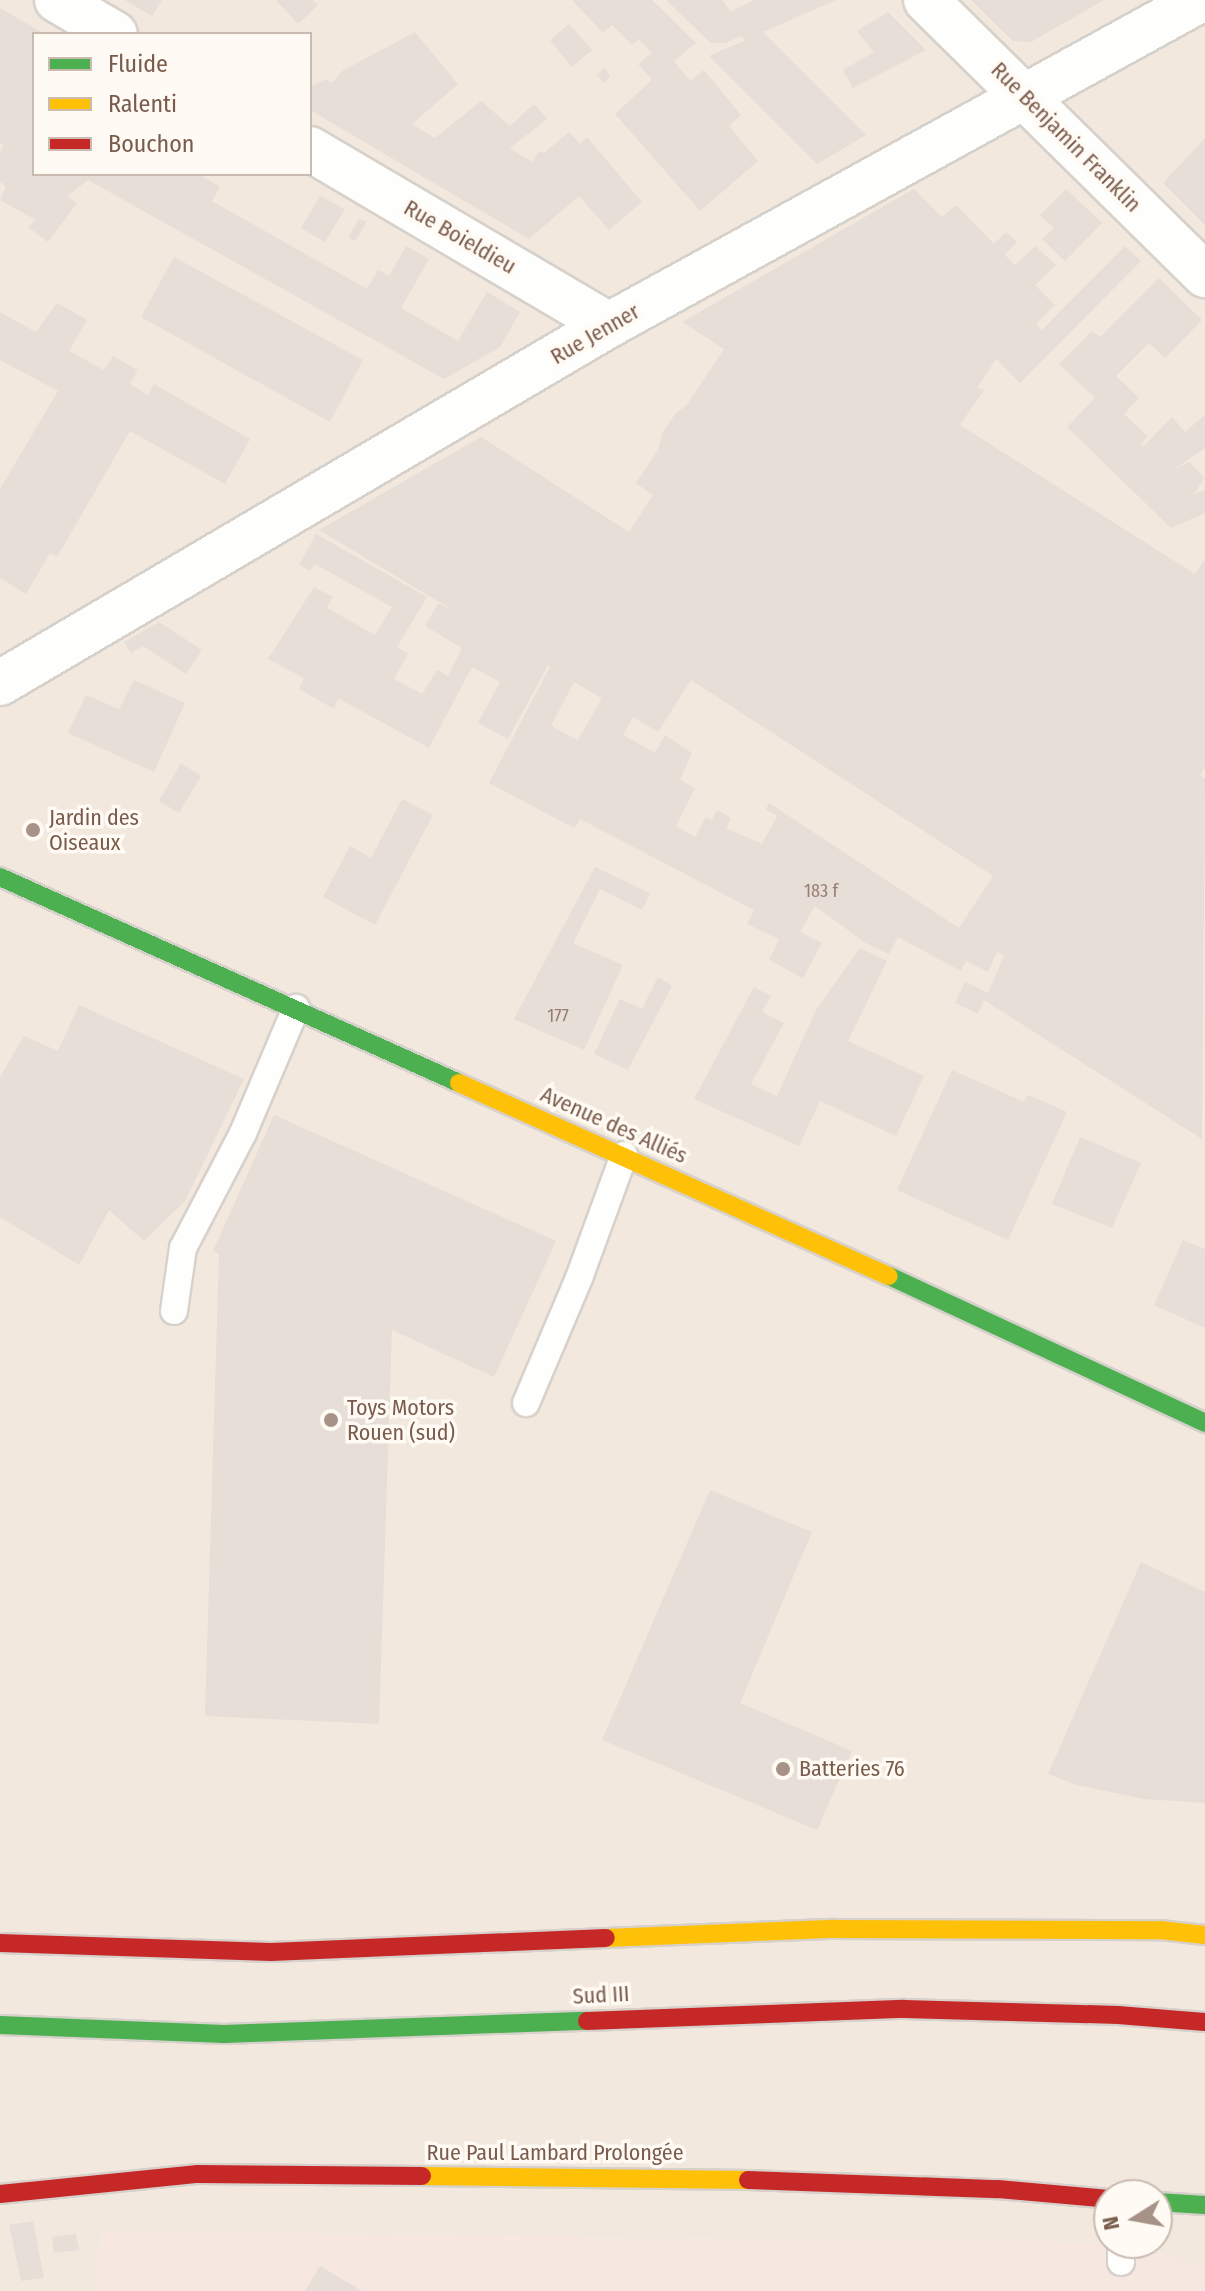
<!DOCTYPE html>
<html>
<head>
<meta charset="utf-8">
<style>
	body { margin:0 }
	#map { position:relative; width:1205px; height:2291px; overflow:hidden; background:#f9f5f0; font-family:"Fira Sans Condensed",sans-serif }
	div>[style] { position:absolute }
	.residential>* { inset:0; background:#f2e8de }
	.commercial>* { inset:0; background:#f6e8e1 }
	.building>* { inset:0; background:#e6ded7 }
	.roads { filter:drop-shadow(2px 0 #d7d1cb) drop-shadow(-2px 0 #d7d1cb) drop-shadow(0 2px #d7d1cb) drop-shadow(0 -2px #d7d1cb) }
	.lane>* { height:26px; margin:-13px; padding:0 13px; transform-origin:13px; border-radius:13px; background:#fefefd }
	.street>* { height:44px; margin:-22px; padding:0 22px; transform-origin:22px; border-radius:22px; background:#fefefd }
	.fast>* { height:18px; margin:-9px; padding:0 9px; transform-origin:9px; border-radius:9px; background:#4caf50 }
	.slow>* { height:18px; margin:-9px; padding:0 9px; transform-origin:9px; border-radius:9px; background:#ffc107 }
	.jam>* { height:18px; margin:-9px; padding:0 9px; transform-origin:9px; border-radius:9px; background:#c62828 }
	.dots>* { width:22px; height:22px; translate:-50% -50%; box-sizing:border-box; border:4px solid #fffaf3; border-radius:50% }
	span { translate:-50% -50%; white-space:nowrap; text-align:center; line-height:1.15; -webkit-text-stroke:7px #fffaf3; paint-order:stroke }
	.number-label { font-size:18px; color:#977e72 }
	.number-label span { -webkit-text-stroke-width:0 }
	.street-label { font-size:22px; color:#7a5c4d }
	.poi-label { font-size:22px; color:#7a5c4d }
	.left { translate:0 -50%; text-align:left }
	.legend { position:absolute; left:32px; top:32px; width:280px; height:144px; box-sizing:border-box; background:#fffaf3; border:2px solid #cabbb1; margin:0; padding:10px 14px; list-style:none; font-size:24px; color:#7a5c4d }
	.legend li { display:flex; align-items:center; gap:16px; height:40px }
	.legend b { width:40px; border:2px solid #cabbb1 }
	.north { position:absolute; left:1093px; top:2179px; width:80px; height:80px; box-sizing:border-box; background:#fffaf3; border:2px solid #cabbb1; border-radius:50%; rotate:259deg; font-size:22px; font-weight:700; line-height:32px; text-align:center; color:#7a5c4d }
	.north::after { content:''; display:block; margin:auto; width:28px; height:36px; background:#a69286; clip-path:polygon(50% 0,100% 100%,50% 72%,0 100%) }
</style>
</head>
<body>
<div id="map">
	<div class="residential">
		<i style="clip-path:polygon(evenodd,0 0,1205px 0,1205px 2268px,1125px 2243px,1157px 2243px,1157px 2195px,1109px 2195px,1109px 2243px,102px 2232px,95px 2291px,0 2291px,0 0,34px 34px,310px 34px,310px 174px,34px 174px,34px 34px)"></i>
	</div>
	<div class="commercial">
		<i style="clip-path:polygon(102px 2232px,1131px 2243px,1205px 2268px,1205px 2291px,95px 2291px)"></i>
	</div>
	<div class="building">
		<i style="clip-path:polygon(125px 0,162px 0,152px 16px)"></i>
		<i style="clip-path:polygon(276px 0,312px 0,318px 5px,298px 24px)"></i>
		<i style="clip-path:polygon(572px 0,652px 0,696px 43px,674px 61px,690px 81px,704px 70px,741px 115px,729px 126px,758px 161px,700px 211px,615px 114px,652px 80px,638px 64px,652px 53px,639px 39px,632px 45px,612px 25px,603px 33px)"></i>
		<i style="clip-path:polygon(666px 0,722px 0,731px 12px,754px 0,836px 0,763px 32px,866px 135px,817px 164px,709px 56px,746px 40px,741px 36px,725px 43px,711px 43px)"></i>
		<i style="clip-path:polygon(971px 0,1104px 0,1031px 42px,1013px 41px)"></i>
		<i style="clip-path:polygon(0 8px,45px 34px,34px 34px,34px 174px,198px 174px,220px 187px,212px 201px,367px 289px,378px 270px,389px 276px,406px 246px,429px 259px,401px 308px,458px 341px,487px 292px,520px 312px,500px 347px,444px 379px,88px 180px,67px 196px,77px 203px,48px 242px,28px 227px,36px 220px,0 200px,6px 186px,0 182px,0 152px,4px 145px,0 143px)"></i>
		<i style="clip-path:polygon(888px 12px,926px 50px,853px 88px,843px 70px,874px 52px,857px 31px)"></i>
		<i style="clip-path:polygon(569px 24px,592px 50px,572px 67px,550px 40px)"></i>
		<i style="clip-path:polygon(415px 32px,458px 84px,412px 124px,435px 138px,481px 101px,510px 126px,534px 104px,547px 119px,510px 148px,532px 162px,539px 151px,544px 153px,569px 132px,580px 144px,587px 137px,642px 202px,609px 230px,579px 196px,529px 239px,310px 110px,310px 87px,326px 79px,332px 83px,342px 71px)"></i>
		<i style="clip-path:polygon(605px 68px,610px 76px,604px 83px,597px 75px)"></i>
		<i style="clip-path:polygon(1205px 138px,1205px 225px,1163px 183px)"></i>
		<i style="clip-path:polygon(evenodd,914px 189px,942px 217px,956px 205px,994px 244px,1006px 232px,1017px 242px,1005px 255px,1015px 265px,1035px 246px,1056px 265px,1035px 285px,1055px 305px,1036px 324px,1042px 330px,1125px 246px,1141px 261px,1020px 383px,996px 359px,977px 388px,984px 390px,960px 425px,1195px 574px,1205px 559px,1205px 767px,1200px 775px,1205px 779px,1202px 1139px,984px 1000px,978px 1014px,955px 1003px,965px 982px,988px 993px,1004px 956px,997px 952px,988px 972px,966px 961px,961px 971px,898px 937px,889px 954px,867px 944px,815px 906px,800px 932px,822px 943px,803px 978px,769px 960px,779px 939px,747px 924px,754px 910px,580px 819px,574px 828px,489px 783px,550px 667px,548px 665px,508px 739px,478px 723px,500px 682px,472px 667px,429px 748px,338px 698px,334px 709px,299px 689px,304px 678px,268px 659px,314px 587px,333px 597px,327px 608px,375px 635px,392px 607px,315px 564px,310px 571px,299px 565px,316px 534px,427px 597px,397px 647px,408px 654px,394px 679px,422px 694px,437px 670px,448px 676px,462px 648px,425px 626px,438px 603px,456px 612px,319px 530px,481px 437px,629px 532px,653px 495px,636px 483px,658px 450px,662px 433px,676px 413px,686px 406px,724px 349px,682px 322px,914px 189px,691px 680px,993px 876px,959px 928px,769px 803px,766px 809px,777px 816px,762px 844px,726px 828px,731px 818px,717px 810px,712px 820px,706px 817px,695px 837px,676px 826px,695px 788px,680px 780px,692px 753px,665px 735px,655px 753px,623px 735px,633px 717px,658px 732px,691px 680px,914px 189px,574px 682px,602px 698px,578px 740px,551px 726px,574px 682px)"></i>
		<i style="clip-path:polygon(1066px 189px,1102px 223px,1065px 261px,1042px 239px,1054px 228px,1040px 215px)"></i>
		<i style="clip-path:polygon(320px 196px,345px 209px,325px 242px,301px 228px)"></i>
		<i style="clip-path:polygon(359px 219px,367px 222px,355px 241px,348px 237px)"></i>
		<i style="clip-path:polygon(174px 257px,363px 360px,330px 422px,141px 317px)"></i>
		<i style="clip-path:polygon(1159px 278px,1202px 320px,1165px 358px,1149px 343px,1116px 376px,1139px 398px,1124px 414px,1148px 437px,1140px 444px,1144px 446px,1172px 417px,1185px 432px,1205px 415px,1205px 448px,1170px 472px,1189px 462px,1205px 478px,1193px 495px,1205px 490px,1205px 513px,1171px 528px,1067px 427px,1095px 398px,1059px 364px,1092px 331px,1100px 337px)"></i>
		<i style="clip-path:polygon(57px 303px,87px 320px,69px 351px,104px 370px,113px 356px,138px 370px,130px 384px,148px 395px,154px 384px,250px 439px,225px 484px,130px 431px,57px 557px,50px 553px,26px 594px,0 578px,0 489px,58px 391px,0 360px,0 312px,36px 332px)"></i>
		<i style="clip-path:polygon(159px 622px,202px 650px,186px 674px,143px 646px,131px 653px,124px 642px)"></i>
		<i style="clip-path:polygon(134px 680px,185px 703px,154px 772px,68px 733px,86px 695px,119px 709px)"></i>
		<i style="clip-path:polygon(181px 763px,201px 776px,179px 813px,159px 801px)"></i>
		<i style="clip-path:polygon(402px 799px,433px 815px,375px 925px,323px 897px,350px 846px,371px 858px)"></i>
		<i style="clip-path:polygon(595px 867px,650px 893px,642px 910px,600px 889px,573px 943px,623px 965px,584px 1050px,514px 1019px)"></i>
		<i style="clip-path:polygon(860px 948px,887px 961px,848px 1041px,924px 1076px,896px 1136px,820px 1101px,799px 1146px,694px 1099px,754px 987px,771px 996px,762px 1012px,784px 1023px,751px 1084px,777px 1096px,816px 1010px)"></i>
		<i style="clip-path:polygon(658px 977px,672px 986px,628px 1070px,594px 1054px,620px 999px,642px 1009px)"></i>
		<i style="clip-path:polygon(79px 1005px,244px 1079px,185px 1201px,144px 1241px,109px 1210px,79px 1265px,0 1217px,0 1077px,24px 1036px,58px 1051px)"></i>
		<i style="clip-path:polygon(952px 1070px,1024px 1102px,1028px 1095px,1067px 1112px,1008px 1240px,897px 1190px)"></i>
		<i style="clip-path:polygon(274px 1115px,556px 1241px,494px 1377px,392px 1330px,379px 1724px,205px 1716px,219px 1254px,213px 1251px)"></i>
		<i style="clip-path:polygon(1080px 1137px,1141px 1163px,1112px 1228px,1052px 1204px)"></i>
		<i style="clip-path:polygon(1183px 1240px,1205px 1249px,1205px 1328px,1154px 1305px)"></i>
		<i style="clip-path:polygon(710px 1490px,812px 1532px,740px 1703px,852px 1751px,817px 1830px,602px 1740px)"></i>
		<i style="clip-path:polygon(1141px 1562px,1205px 1592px,1205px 1803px,1144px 1799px,1077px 1785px,1048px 1774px)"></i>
		<i style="clip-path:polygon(33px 2221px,44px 2278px,21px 2281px,9px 2225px)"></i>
		<i style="clip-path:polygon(76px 2234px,79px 2250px,54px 2253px,52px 2237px)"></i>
		<i style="clip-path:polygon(320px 2266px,362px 2291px,305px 2291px)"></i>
	</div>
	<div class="roads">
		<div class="lane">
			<i style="left:174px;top:1311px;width:64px;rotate:-81.9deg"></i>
			<i style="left:183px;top:1248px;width:130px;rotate:-62.4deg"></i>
			<i style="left:243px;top:1133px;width:136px;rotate:-67deg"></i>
			<i style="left:526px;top:1403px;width:136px;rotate:-67deg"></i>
			<i style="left:579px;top:1278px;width:131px;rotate:-69.9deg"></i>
			<i style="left:1121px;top:2262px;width:19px;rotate:-90deg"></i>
		</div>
		<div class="street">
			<i style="left:57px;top:0;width:67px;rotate:30.4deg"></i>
			<i style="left:926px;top:0;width:392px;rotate:44.6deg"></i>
			<i style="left:310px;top:149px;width:347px;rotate:30.5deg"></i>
			<i style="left:0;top:683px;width:706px;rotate:-30.45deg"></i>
			<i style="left:609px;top:325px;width:674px;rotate:-28.81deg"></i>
		</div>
		<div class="fast">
			<i style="left:0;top:877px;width:503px;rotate:24.17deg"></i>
			<i style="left:889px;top:1276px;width:349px;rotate:24.9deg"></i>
			<i style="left:0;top:2025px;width:224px;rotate:2.3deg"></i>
			<i style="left:224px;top:2034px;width:363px;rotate:-2.1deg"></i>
			<i style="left:1157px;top:2202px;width:48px;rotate:3.6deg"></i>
		</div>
		<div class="slow">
			<i style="left:459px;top:1083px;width:471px;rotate:24.2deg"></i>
			<i style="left:606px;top:1938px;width:228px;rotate:-2.3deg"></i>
			<i style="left:834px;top:1929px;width:326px;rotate:0.2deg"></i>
			<i style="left:1160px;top:1930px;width:45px;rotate:6.3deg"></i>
			<i style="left:422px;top:2176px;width:326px;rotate:0.7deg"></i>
		</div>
		<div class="jam">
			<i style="left:0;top:1943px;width:271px;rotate:1.9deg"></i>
			<i style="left:271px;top:1952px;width:335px;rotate:-2.4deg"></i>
			<i style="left:587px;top:2021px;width:317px;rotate:-2.2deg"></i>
			<i style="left:904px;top:2009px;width:214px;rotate:1.6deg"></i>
			<i style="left:1118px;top:2015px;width:87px;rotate:4.6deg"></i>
			<i style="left:748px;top:2180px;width:250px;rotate:2.1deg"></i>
			<i style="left:998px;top:2189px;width:111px;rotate:5.1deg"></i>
			<i style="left:0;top:2194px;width:199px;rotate:-5.8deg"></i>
			<i style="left:198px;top:2174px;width:224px;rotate:0.5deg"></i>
		</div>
	</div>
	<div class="dots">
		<i style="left:33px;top:830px;background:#a69286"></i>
		<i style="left:331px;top:1420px;background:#a69286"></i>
		<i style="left:783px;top:1769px;background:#a69286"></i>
	</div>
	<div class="number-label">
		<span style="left:821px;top:891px">183 f</span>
		<span style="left:558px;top:1016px">177</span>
	</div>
	<div class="street-label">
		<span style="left:1066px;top:137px;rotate:45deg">Rue Benjamin Franklin</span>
		<span style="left:460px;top:237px;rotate:30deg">Rue Boieldieu</span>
		<span style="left:595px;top:334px;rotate:-30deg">Rue Jenner</span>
		<span style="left:614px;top:1125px;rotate:24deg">Avenue des Alliés</span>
		<span style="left:601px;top:1995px;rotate:-3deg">Sud III</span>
		<span style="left:555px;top:2153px">Rue Paul Lambard Prolongée</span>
	</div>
	<div class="poi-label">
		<span class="left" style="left:49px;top:830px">Jardin des<br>Oiseaux</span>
		<span class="left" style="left:347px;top:1420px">Toys Motors<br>Rouen (sud)</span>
		<span class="left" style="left:799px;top:1769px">Batteries 76</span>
	</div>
	<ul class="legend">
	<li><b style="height:10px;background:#4caf50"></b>Fluide</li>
	<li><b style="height:10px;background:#ffc107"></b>Ralenti</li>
	<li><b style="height:10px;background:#c62828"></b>Bouchon</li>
	</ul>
	<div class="north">N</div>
</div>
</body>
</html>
